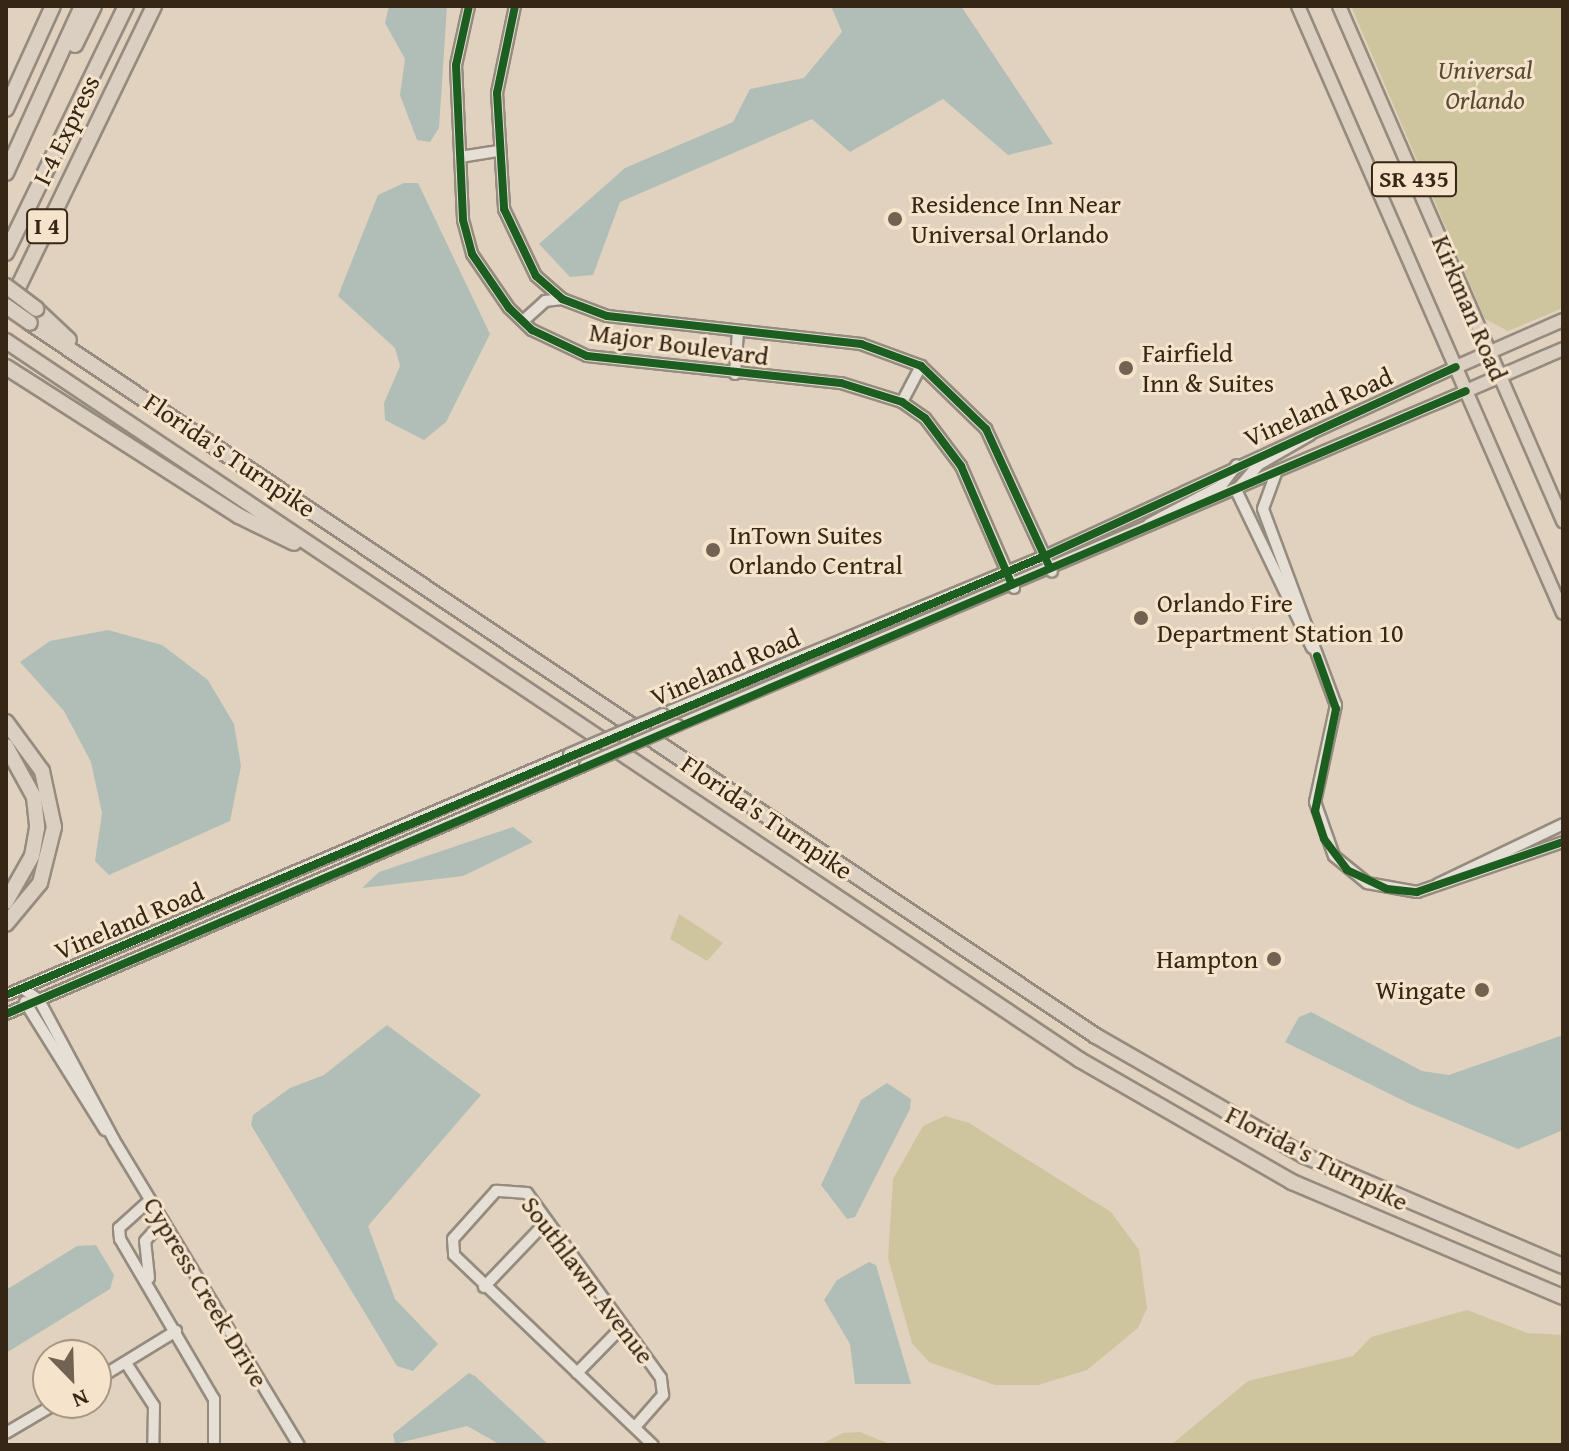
<!DOCTYPE html>
<html>
<head>
<meta charset="utf-8">
<style>
	body { margin:0 }
	#map { position:relative; width:1569px; height:1451px; overflow:hidden; background:#e0d2be; font-family:"Gentium Book Plus",serif }
	div>[style] { position:absolute }
	.green>* { inset:0; background:#cec59f }
	.water>* { inset:0; background:#b1beb7 }
	.roads { filter:drop-shadow(2px 0 #958b7e) drop-shadow(-2px 0 #958b7e) drop-shadow(0 2px #958b7e) drop-shadow(0 -2px #958b7e) }
	.minor>* { height:10px; margin:-5px; padding:0 5px; transform-origin:5px; border-radius:5px; background:#e6dfd5 }
	.major>* { height:12px; margin:-6px; padding:0 6px; transform-origin:6px; border-radius:6px; background:#dacfc1 }
	.highway>* { height:14px; margin:-7px; padding:0 7px; transform-origin:7px; border-radius:7px; background:#dacfc1 }
	.bridges { filter:drop-shadow(2px 0 #958b7e) drop-shadow(-2px 0 #958b7e) drop-shadow(0 2px #958b7e) drop-shadow(0 -2px #958b7e) }
	.minor-bridge>* { height:10px; margin:-5px; padding:0 5px; transform-origin:5px; border-radius:5px; background:#e6dfd5 }
	.highway-bridge>* { height:14px; margin:-7px; padding:0 7px; transform-origin:7px; border-radius:7px; background:#dacfc1 }
	.cycleway>* { height:8px; margin:-4px; padding:0 4px; transform-origin:4px; border-radius:4px; background:#1b5e20 }
	.dots>* { width:22px; height:22px; translate:-50% -50%; box-sizing:border-box; border:4px solid #f5e4cb; border-radius:50% }
	span { translate:-50% -50%; white-space:nowrap; text-align:center; line-height:1.15; -webkit-text-stroke:6px #f5e4cb; paint-order:stroke }
	.shield-label span { padding:2px 6px; background:#f5e4cb; border:2px solid; border-radius:6px; -webkit-text-stroke-width:0 }
	.shield-label { font-size:24px; color:#352616; font-weight:700 }
	.park-label { font-size:26px; color:#584b32; font-style:italic }
	.street-label { font-size:26px; color:#352616 }
	.poi-label { font-size:26px; color:#352616 }
	.left { translate:0 -50%; text-align:left }
	.right { translate:-100% -50%; text-align:right }
	.frame { position:absolute; inset:0; border:8px solid #352616; pointer-events:none }
	.north { position:absolute; left:32px; top:1339px; width:80px; height:80px; box-sizing:border-box; background:#f5e4cb; border:2px solid #a89883; border-radius:50%; rotate:157deg; font-size:22px; font-weight:700; line-height:32px; text-align:center; color:#352616 }
	.north::after { content:''; display:block; margin:auto; width:28px; height:36px; background:#716251; clip-path:polygon(50% 0,100% 100%,50% 72%,0 100%) }
</style>
</head>
<body>
<div id="map">
	<div class="green">
		<i style="clip-path:polygon(1351px 6px,1563px 6px,1563px 308px,1508px 331px,1485px 319px)"></i>
		<i style="clip-path:polygon(679px 914px,723px 943px,707px 961px,670px 939px)"></i>
		<i style="clip-path:polygon(945px 1116px,969px 1123px,1111px 1212px,1139px 1250px,1147px 1308px,1138px 1328px,1087px 1370px,1038px 1385px,995px 1385px,929px 1362px,912px 1343px,888px 1258px,893px 1179px,923px 1126px)"></i>
		<i style="clip-path:polygon(1467px 1310px,1527px 1333px,1563px 1335px,1563px 1445px,1171px 1445px,1248px 1381px,1353px 1356px,1371px 1337px)"></i>
		<i style="clip-path:polygon(860px 1432px,892px 1445px,820px 1445px,843px 1433px)"></i>
	</div>
	<div class="water">
		<i style="clip-path:polygon(389px 6px,447px 6px,439px 128px,430px 142px,417px 140px,400px 95px,405px 59px,385px 23px)"></i>
		<i style="clip-path:polygon(831px 6px,961px 6px,1053px 144px,1008px 155px,943px 99px,850px 152px,812px 119px,620px 202px,593px 275px,570px 277px,539px 244px,625px 168px,733px 122px,750px 89px,804px 78px,842px 32px)"></i>
		<i style="clip-path:polygon(404px 183px,418px 183px,490px 334px,446px 422px,424px 440px,385px 420px,384px 403px,400px 366px,395px 348px,338px 296px,378px 195px)"></i>
		<i style="clip-path:polygon(108px 630px,162px 645px,208px 680px,234px 724px,241px 766px,230px 821px,109px 875px,95px 861px,102px 813px,91px 762px,64px 711px,20px 662px,50px 641px)"></i>
		<i style="clip-path:polygon(513px 827px,533px 842px,463px 876px,362px 888px,379px 872px)"></i>
		<i style="clip-path:polygon(1311px 1012px,1422px 1071px,1449px 1075px,1563px 1035px,1563px 1130px,1518px 1149px,1410px 1104px,1285px 1042px,1299px 1017px)"></i>
		<i style="clip-path:polygon(387px 1025px,481px 1095px,368px 1226px,395px 1299px,438px 1344px,413px 1371px,397px 1366px,251px 1125px,253px 1115px,290px 1088px,324px 1075px)"></i>
		<i style="clip-path:polygon(887px 1083px,911px 1099px,910px 1109px,855px 1217px,847px 1219px,821px 1185px,861px 1100px)"></i>
		<i style="clip-path:polygon(96px 1245px,114px 1275px,110px 1289px,6px 1353px,6px 1290px,77px 1246px)"></i>
		<i style="clip-path:polygon(869px 1262px,876px 1265px,911px 1384px,855px 1384px,850px 1344px,824px 1300px,837px 1280px)"></i>
		<i style="clip-path:polygon(469px 1373px,475px 1376px,549px 1445px,501px 1445px,467px 1426px,395px 1444px,393px 1434px)"></i>
	</div>
	<div class="roads">
		<div class="minor">
			<i style="left:469px;top:6px;width:60px;rotate:102.4deg"></i>
			<i style="left:456px;top:65px;width:155px;rotate:87.4deg"></i>
			<i style="left:463px;top:220px;width:35px;rotate:75deg"></i>
			<i style="left:472px;top:254px;width:65px;rotate:55.6deg"></i>
			<i style="left:509px;top:308px;width:32px;rotate:44deg"></i>
			<i style="left:532px;top:330px;width:61px;rotate:25.3deg"></i>
			<i style="left:587px;top:356px;width:255px;rotate:6.1deg"></i>
			<i style="left:841px;top:383px;width:64px;rotate:17.3deg"></i>
			<i style="left:902px;top:402px;width:28px;rotate:35deg"></i>
			<i style="left:925px;top:418px;width:60px;rotate:53.1deg"></i>
			<i style="left:961px;top:466px;width:133px;rotate:66.5deg"></i>
			<i style="left:515px;top:6px;width:89px;rotate:101.7deg"></i>
			<i style="left:497px;top:93px;width:116px;rotate:86.5deg"></i>
			<i style="left:504px;top:209px;width:74px;rotate:64.5deg"></i>
			<i style="left:536px;top:276px;width:35px;rotate:41deg"></i>
			<i style="left:562px;top:299px;width:48px;rotate:20.7deg"></i>
			<i style="left:607px;top:316px;width:256px;rotate:6.3deg"></i>
			<i style="left:861px;top:344px;width:64px;rotate:20.1deg"></i>
			<i style="left:921px;top:366px;width:91px;rotate:44.1deg"></i>
			<i style="left:986px;top:429px;width:157px;rotate:65.2deg"></i>
			<i style="left:460px;top:157px;width:39px;rotate:-9deg"></i>
			<i style="left:523px;top:321px;width:30px;rotate:-42deg"></i>
			<i style="left:545px;top:301px;width:17px;rotate:-7deg"></i>
			<i style="left:735px;top:374px;width:43px;rotate:-86deg"></i>
			<i style="left:902px;top:402px;width:41px;rotate:-62.2deg"></i>
			<i style="left:1276px;top:473px;width:38px;rotate:110deg"></i>
			<i style="left:1263px;top:509px;width:209px;rotate:69.6deg"></i>
			<i style="left:1336px;top:705px;width:99px;rotate:102.2deg"></i>
			<i style="left:1315px;top:802px;width:57px;rotate:70.6deg"></i>
			<i style="left:1334px;top:856px;width:43px;rotate:39.3deg"></i>
			<i style="left:1367px;top:883px;width:51px;rotate:10.2deg"></i>
			<i style="left:1417px;top:892px;width:154px;rotate:-18.9deg"></i>
			<i style="left:1240px;top:486px;width:28px;rotate:-49deg"></i>
			<i style="left:1258px;top:465px;width:60px;rotate:-30deg"></i>
			<i style="left:1236px;top:490px;width:175px;rotate:64.3deg"></i>
			<i style="left:1149px;top:524px;width:81px;rotate:-27.8deg"></i>
			<i style="left:1221px;top:486px;width:26px;rotate:-53deg"></i>
			<i style="left:663px;top:714px;width:413px;rotate:-22.5deg"></i>
			<i style="left:1045px;top:556px;width:452px;rotate:-24.7deg"></i>
			<i style="left:678px;top:725px;width:856px;rotate:-22.97deg"></i>
			<i style="left:1438px;top:884px;width:139px;rotate:-25.6deg"></i>
			<i style="left:22px;top:988px;width:21px;rotate:35deg"></i>
			<i style="left:39px;top:1000px;width:159px;rotate:61.8deg"></i>
			<i style="left:114px;top:1140px;width:357px;rotate:58.8deg"></i>
			<i style="left:6px;top:995px;width:612px;rotate:-23.17deg"></i>
			<i style="left:25px;top:1002px;width:151px;rotate:58deg"></i>
			<i style="left:6px;top:1014px;width:630px;rotate:-23.27deg"></i>
			<i style="left:150px;top:1200px;width:42px;rotate:137.9deg"></i>
			<i style="left:119px;top:1228px;width:11px;rotate:85deg"></i>
			<i style="left:120px;top:1239px;width:186px;rotate:59.6deg"></i>
			<i style="left:214px;top:1399px;width:46px;rotate:90deg"></i>
			<i style="left:149px;top:1278px;width:37px;rotate:-96deg"></i>
			<i style="left:145px;top:1241px;width:27px;rotate:-48deg"></i>
			<i style="left:484px;top:1287px;width:91px;rotate:-46.3deg"></i>
			<i style="left:126px;top:1363px;width:51px;rotate:56.9deg"></i>
			<i style="left:154px;top:1406px;width:39px;rotate:91deg"></i>
			<i style="left:577px;top:1373px;width:66px;rotate:-45.6deg"></i>
			<i style="left:96px;top:1380px;width:94px;rotate:-31.5deg"></i>
			<i style="left:635px;top:1427px;width:43px;rotate:-48.8deg"></i>
			<i style="left:663px;top:1395px;width:17px;rotate:-97deg"></i>
			<i style="left:661px;top:1378px;width:228px;rotate:-125.9deg"></i>
			<i style="left:527px;top:1193px;width:31px;rotate:-176deg"></i>
			<i style="left:496px;top:1191px;width:64px;rotate:131.9deg"></i>
			<i style="left:453px;top:1239px;width:16px;rotate:86deg"></i>
			<i style="left:454px;top:1255px;width:275px;rotate:43.7deg"></i>
			<i style="left:6px;top:1433px;width:59px;rotate:-30.5deg"></i>
		</div>
		<div class="major">
			<i style="left:1298px;top:6px;width:662px;rotate:66.42deg"></i>
			<i style="left:1339px;top:6px;width:562px;rotate:66.49deg"></i>
			<i style="left:1456px;top:367px;width:117px;rotate:-23.7deg"></i>
			<i style="left:1466px;top:391px;width:106px;rotate:-23.4deg"></i>
		</div>
		<div class="highway">
			<i style="left:75px;top:45px;width:43px;rotate:-64deg"></i>
			<i style="left:6px;top:109px;width:113px;rotate:-65.5deg"></i>
			<i style="left:6px;top:173px;width:183px;rotate:-65.5deg"></i>
			<i style="left:6px;top:253px;width:275px;rotate:-64.1deg"></i>
			<i style="left:11px;top:302px;width:329px;rotate:-64.2deg"></i>
			<i style="left:36px;top:309px;width:45px;rotate:43.2deg"></i>
			<i style="left:30px;top:323px;width:1282px;rotate:33.78deg"></i>
			<i style="left:1096px;top:1036px;width:241px;rotate:29.9deg"></i>
			<i style="left:1305px;top:1156px;width:280px;rotate:23.1deg"></i>
			<i style="left:6px;top:341px;width:1292px;rotate:33.8deg"></i>
			<i style="left:1080px;top:1060px;width:245px;rotate:29.9deg"></i>
			<i style="left:1292px;top:1182px;width:294px;rotate:23deg"></i>
			<i style="left:6px;top:367px;width:277px;rotate:32.6deg"></i>
			<i style="left:239px;top:516px;width:61px;rotate:26.1deg"></i>
			<i style="left:6px;top:722px;width:61px;rotate:53.7deg"></i>
			<i style="left:42px;top:771px;width:57px;rotate:77.9deg"></i>
			<i style="left:54px;top:827px;width:58px;rotate:104deg"></i>
			<i style="left:40px;top:883px;width:53px;rotate:129.7deg"></i>
			<i style="left:6px;top:746px;width:58px;rotate:61.2deg"></i>
			<i style="left:34px;top:797px;width:31px;rotate:84deg"></i>
			<i style="left:37px;top:828px;width:28px;rotate:100deg"></i>
			<i style="left:32px;top:856px;width:53px;rotate:119.5deg"></i>
		</div>
	</div>
	<div class="bridges">
		<div class="minor-bridge">
			<i style="left:569px;top:754px;width:102px;rotate:-23.1deg"></i>
			<i style="left:585px;top:765px;width:101px;rotate:-23.3deg"></i>
		</div>
		<div class="highway-bridge">
			<i style="left:6px;top:286px;width:38px;rotate:37deg"></i>
			<i style="left:6px;top:306px;width:29px;rotate:35deg"></i>
		</div>
	</div>
	<div class="cycleway">
		<i style="left:469px;top:6px;width:60px;rotate:102.4deg"></i>
		<i style="left:456px;top:65px;width:155px;rotate:87.4deg"></i>
		<i style="left:463px;top:220px;width:35px;rotate:75deg"></i>
		<i style="left:472px;top:254px;width:65px;rotate:55.6deg"></i>
		<i style="left:509px;top:308px;width:32px;rotate:44deg"></i>
		<i style="left:532px;top:330px;width:61px;rotate:25.3deg"></i>
		<i style="left:587px;top:356px;width:255px;rotate:6.1deg"></i>
		<i style="left:841px;top:383px;width:64px;rotate:17.3deg"></i>
		<i style="left:902px;top:402px;width:28px;rotate:35deg"></i>
		<i style="left:925px;top:418px;width:60px;rotate:53.1deg"></i>
		<i style="left:961px;top:466px;width:129px;rotate:66.8deg"></i>
		<i style="left:515px;top:6px;width:89px;rotate:101.7deg"></i>
		<i style="left:497px;top:93px;width:116px;rotate:86.5deg"></i>
		<i style="left:504px;top:209px;width:74px;rotate:64.5deg"></i>
		<i style="left:536px;top:276px;width:35px;rotate:41deg"></i>
		<i style="left:562px;top:299px;width:48px;rotate:20.7deg"></i>
		<i style="left:607px;top:316px;width:256px;rotate:6.3deg"></i>
		<i style="left:861px;top:344px;width:64px;rotate:20.1deg"></i>
		<i style="left:921px;top:366px;width:91px;rotate:44.1deg"></i>
		<i style="left:986px;top:429px;width:153px;rotate:65.3deg"></i>
		<i style="left:1317px;top:656px;width:56px;rotate:70.3deg"></i>
		<i style="left:1336px;top:709px;width:104px;rotate:101.6deg"></i>
		<i style="left:1315px;top:811px;width:29px;rotate:72deg"></i>
		<i style="left:1324px;top:839px;width:39px;rotate:53deg"></i>
		<i style="left:1347px;top:870px;width:44px;rotate:25.4deg"></i>
		<i style="left:1387px;top:889px;width:30px;rotate:6deg"></i>
		<i style="left:1417px;top:892px;width:154px;rotate:-18.9deg"></i>
		<i style="left:6px;top:995px;width:1128px;rotate:-22.91deg"></i>
		<i style="left:1045px;top:556px;width:452px;rotate:-24.7deg"></i>
		<i style="left:6px;top:1014px;width:1587px;rotate:-23.11deg"></i>
	</div>
	<div class="dots">
		<i style="left:895px;top:219px;background:#716251"></i>
		<i style="left:1126px;top:368px;background:#716251"></i>
		<i style="left:713px;top:550px;background:#716251"></i>
		<i style="left:1141px;top:618px;background:#716251"></i>
		<i style="left:1274px;top:959px;background:#716251"></i>
		<i style="left:1482px;top:990px;background:#716251"></i>
	</div>
	<div class="shield-label">
		<span style="left:1414px;top:179px">SR 435</span>
		<span style="left:47px;top:226px">I 4</span>
	</div>
	<div class="park-label">
		<span style="left:1485px;top:85px">Universal<br>Orlando</span>
	</div>
	<div class="street-label">
		<span style="left:66px;top:130px;rotate:-64deg">I-4 Express</span>
		<span style="left:1470px;top:308px;rotate:67deg">Kirkman Road</span>
		<span style="left:679px;top:344px;rotate:8deg">Major Boulevard</span>
		<span style="left:1318px;top:407px;rotate:-24deg">Vineland Road</span>
		<span style="left:230px;top:455px;rotate:34deg">Florida's Turnpike</span>
		<span style="left:725px;top:667px;rotate:-23deg">Vineland Road</span>
		<span style="left:767px;top:817px;rotate:34deg">Florida's Turnpike</span>
		<span style="left:129px;top:921px;rotate:-23deg">Vineland Road</span>
		<span style="left:1317px;top:1158px;rotate:27deg">Florida's Turnpike</span>
		<span style="left:588px;top:1280px;rotate:53deg">Southlawn Avenue</span>
		<span style="left:206px;top:1292px;rotate:59deg">Cypress Creek Drive</span>
	</div>
	<div class="poi-label">
		<span class="left" style="left:911px;top:219px">Residence Inn Near<br>Universal Orlando</span>
		<span class="left" style="left:1142px;top:368px">Fairfield<br>Inn &amp; Suites</span>
		<span class="left" style="left:729px;top:550px">InTown Suites<br>Orlando Central</span>
		<span class="left" style="left:1157px;top:618px">Orlando Fire<br>Department Station 10</span>
		<span class="right" style="left:1258px;top:959px">Hampton</span>
		<span class="right" style="left:1466px;top:990px">Wingate</span>
	</div>
	<div class="frame"></div>
	<div class="north">N</div>
</div>
</body>
</html>
